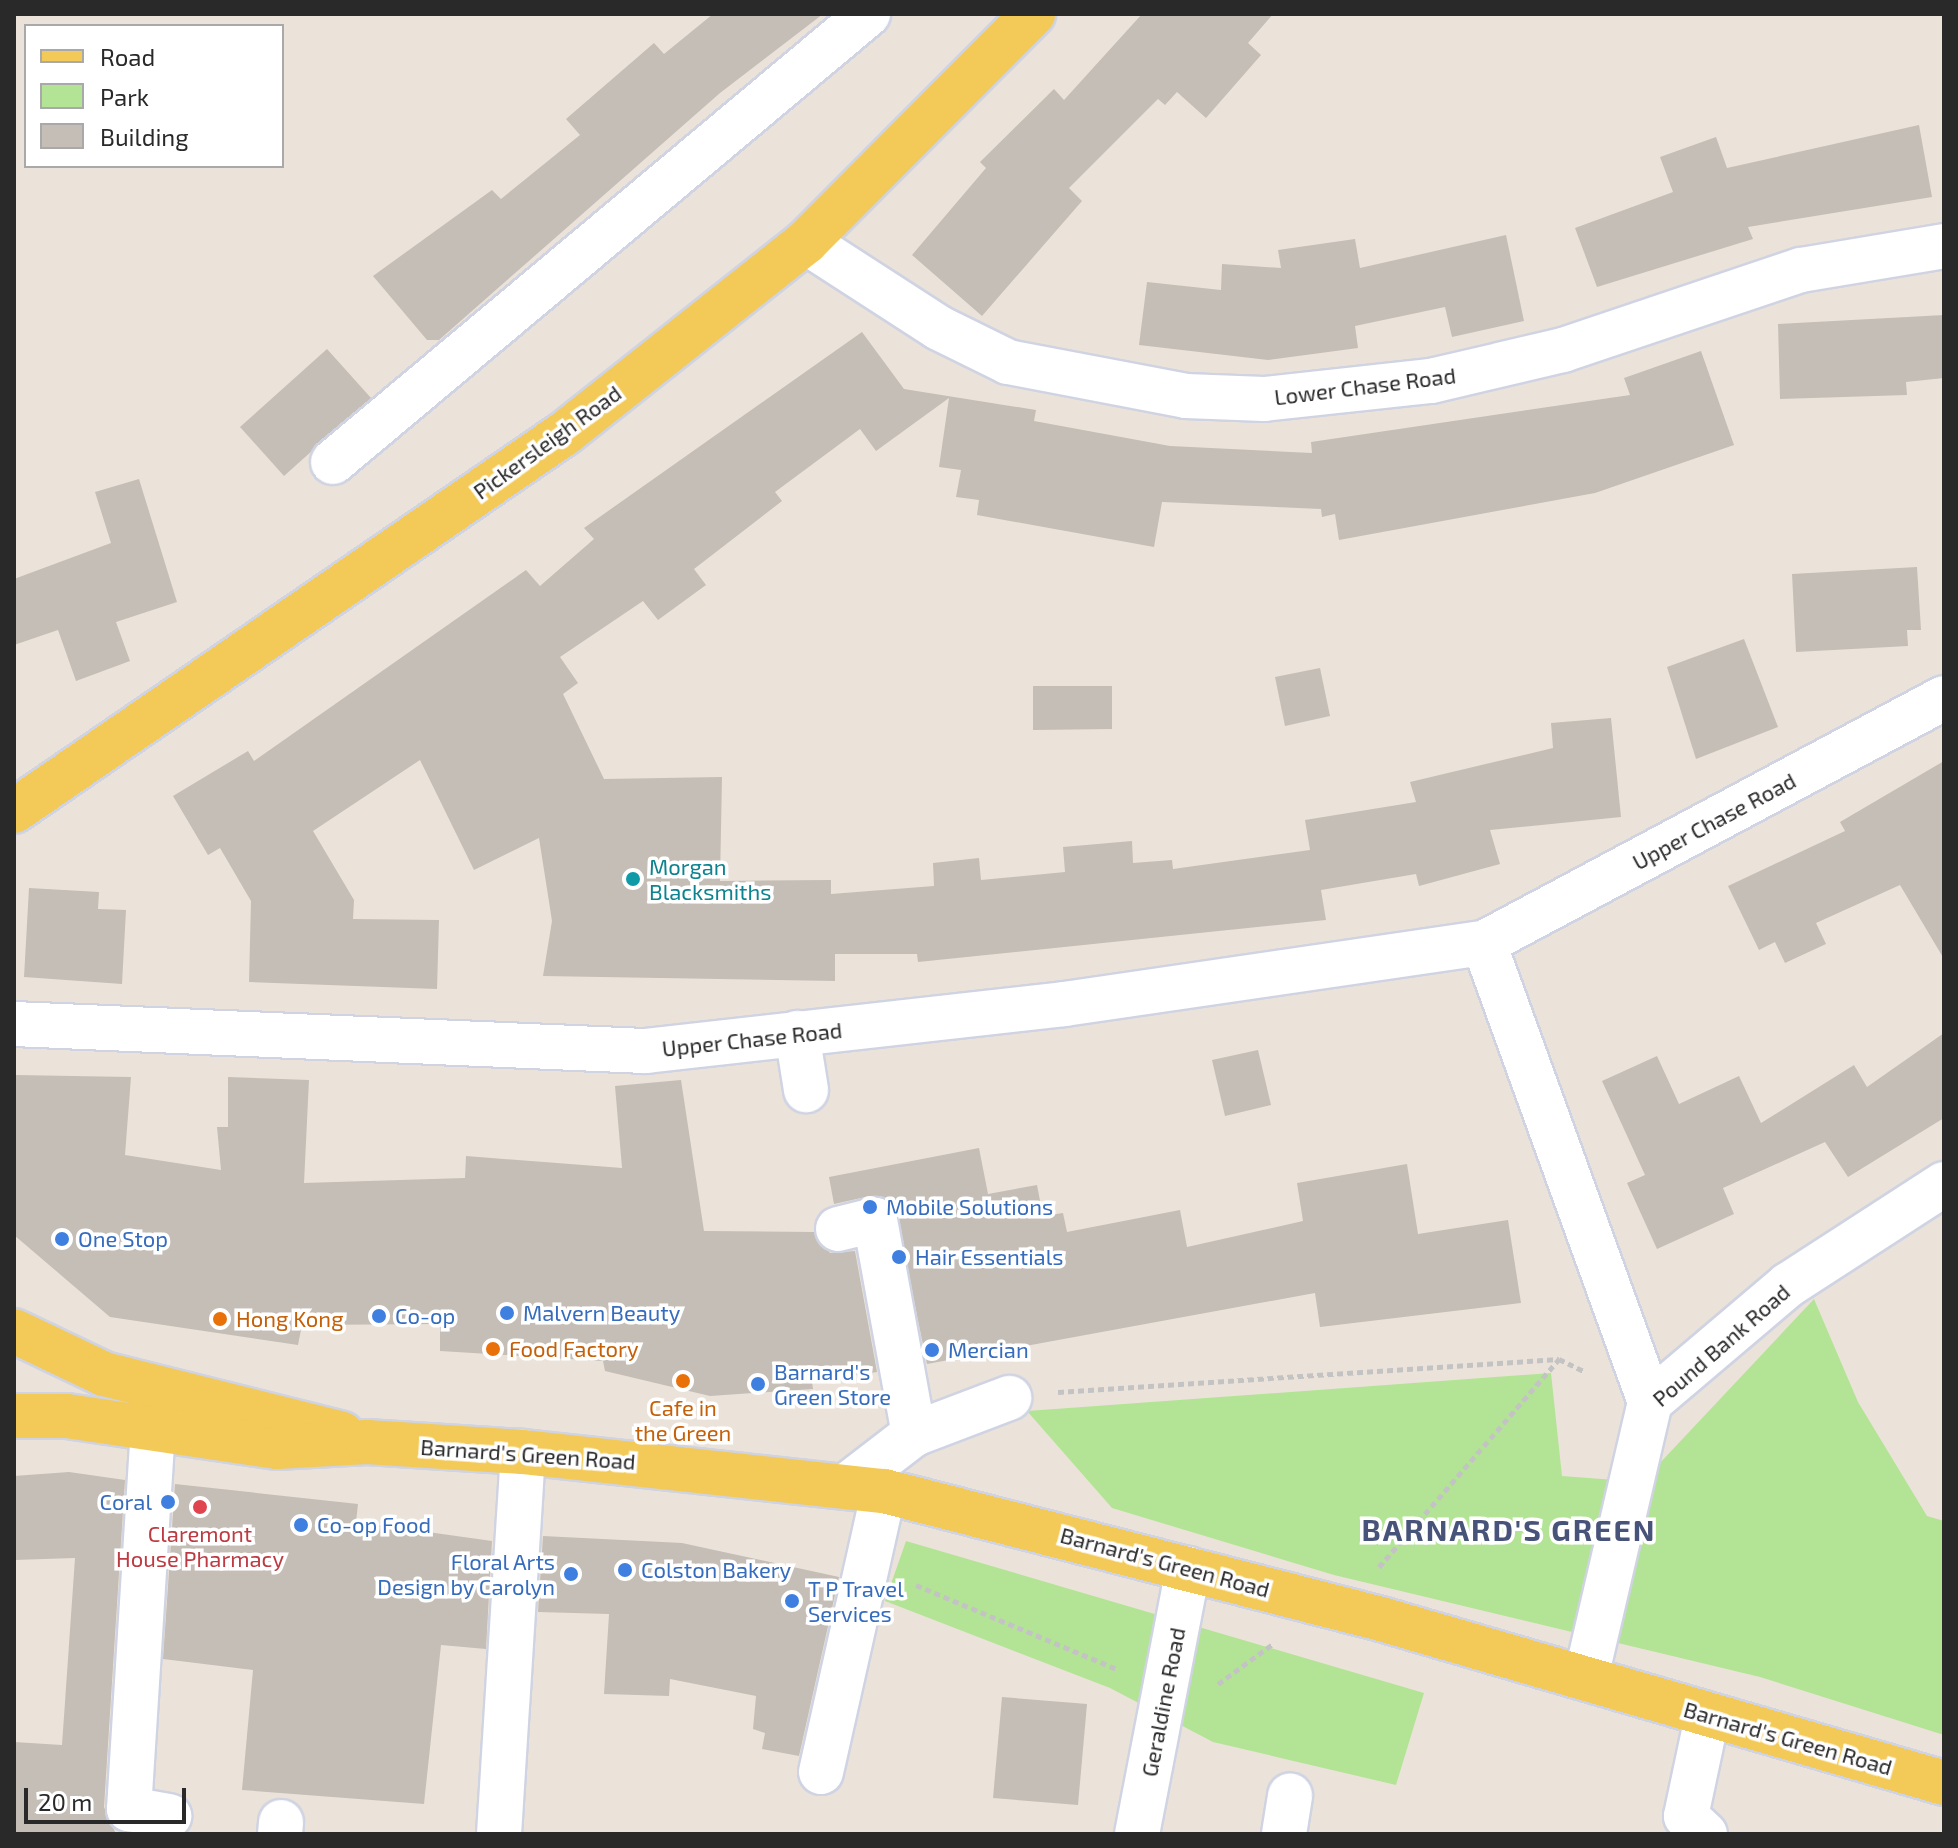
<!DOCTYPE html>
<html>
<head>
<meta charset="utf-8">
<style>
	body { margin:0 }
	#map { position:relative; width:1958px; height:1848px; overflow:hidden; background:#ebe3da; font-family:"Exo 2",sans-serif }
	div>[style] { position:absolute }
	.green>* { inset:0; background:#b3e495 }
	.building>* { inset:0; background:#c4beb6 }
	.path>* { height:5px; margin-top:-2.5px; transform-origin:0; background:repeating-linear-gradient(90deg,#c3c3c3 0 6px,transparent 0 10px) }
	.roads { filter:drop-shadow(2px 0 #cfd3e2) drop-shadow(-2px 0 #cfd3e2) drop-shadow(0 2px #cfd3e2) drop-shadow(0 -2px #cfd3e2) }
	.minor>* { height:44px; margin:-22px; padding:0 22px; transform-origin:22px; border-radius:22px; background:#fff }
	.major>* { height:44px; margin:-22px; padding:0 22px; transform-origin:22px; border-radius:22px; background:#f3c957 }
	.dots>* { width:22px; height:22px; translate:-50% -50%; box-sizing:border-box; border:4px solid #fff; border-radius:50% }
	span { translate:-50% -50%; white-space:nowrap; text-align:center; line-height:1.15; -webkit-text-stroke:7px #fff; paint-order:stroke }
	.street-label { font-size:22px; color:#292929 }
	.culture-label { font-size:22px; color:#0d838f }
	.left { translate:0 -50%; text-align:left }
	.shop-label { font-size:22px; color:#366cbe }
	.right { translate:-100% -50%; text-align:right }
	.food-label { font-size:22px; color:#c56008 }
	.health-label { font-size:22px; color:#be3a42 }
	.district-label { font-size:30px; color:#48537a; font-weight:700; letter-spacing:2px }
	.frame { position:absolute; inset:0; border:16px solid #292929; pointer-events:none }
	.legend { position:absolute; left:24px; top:24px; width:260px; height:144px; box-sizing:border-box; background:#fff; border:2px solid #a9a9a9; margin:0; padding:10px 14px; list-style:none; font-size:24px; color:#292929 }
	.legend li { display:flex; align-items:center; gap:16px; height:40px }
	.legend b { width:40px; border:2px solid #a9a9a9 }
	.scale { position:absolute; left:24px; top:1788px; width:162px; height:36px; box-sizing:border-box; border:4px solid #292929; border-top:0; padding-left:10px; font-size:24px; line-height:28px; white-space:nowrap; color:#292929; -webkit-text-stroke:6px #fff; paint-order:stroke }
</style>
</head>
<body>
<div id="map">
	<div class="green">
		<i style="clip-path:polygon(1814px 1299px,1858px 1402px,1927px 1516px,1944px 1521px,1944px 1735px,1760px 1677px,1334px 1575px,1112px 1508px,1027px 1411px,1551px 1373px,1562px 1476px,1642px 1482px)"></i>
		<i style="clip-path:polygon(906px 1541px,1424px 1693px,1396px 1785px,1213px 1742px,1110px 1688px,885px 1601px)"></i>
	</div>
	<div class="building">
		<i style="clip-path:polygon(713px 14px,823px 14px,720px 93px,439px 340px,427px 340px,373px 276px,492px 190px,501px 199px,580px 135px,566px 119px,654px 43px,664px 54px)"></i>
		<i style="clip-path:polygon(1142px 14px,1273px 14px,1248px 43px,1261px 55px,1206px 118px,1177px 92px,1165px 105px,1158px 99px,1069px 188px,1082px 201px,982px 316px,912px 255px,986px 168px,980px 162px,1054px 89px,1064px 100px)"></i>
		<i style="clip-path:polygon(1919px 125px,1932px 197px,1748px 227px,1753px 239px,1597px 287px,1575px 228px,1673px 192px,1660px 157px,1716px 137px,1727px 168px)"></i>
		<i style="clip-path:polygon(1506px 235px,1524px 321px,1452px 337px,1445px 307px,1355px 326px,1358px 348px,1268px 360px,1139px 345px,1147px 282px,1221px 290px,1222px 264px,1281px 268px,1278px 250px,1355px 239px,1360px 268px)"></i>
		<i style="clip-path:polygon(1944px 315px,1944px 378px,1906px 382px,1907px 395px,1780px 399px,1778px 324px)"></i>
		<i style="clip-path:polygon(862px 332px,904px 389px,1036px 410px,1034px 421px,1170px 446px,1312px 453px,1311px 442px,1630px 395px,1624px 378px,1701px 351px,1734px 445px,1595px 493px,1339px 540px,1335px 514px,1322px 517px,1321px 509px,1162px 502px,1154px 547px,977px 515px,979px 500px,956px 497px,961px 470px,939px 467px,949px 398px,876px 451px,860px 429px,775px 492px,782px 501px,694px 569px,706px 585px,658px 620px,643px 601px,560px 657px,578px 683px,563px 694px,604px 779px,722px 777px,720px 881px,831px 880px,831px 894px,934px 886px,933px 863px,979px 858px,981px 880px,1065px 872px,1063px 847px,1132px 841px,1133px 863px,1172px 860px,1173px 869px,1310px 850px,1305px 820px,1416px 802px,1410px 782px,1553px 748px,1551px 723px,1611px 718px,1621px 817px,1490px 830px,1500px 864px,1419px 886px,1416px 874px,1321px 890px,1326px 920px,918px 962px,917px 954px,835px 954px,835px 981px,543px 976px,552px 921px,539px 838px,474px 870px,420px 760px,313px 831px,354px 900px,353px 919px,439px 920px,437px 989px,249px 982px,251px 901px,220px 848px,208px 855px,173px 796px,248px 751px,254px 761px,526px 570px,540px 586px,594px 539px,584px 528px)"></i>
		<i style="clip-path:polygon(327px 349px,371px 398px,284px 476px,240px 427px)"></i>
		<i style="clip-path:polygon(139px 479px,177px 602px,116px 622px,130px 661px,76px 681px,58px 630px,14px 645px,14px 579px,111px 543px,95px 492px)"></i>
		<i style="clip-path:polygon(1917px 567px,1921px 630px,1907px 630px,1908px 646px,1796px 652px,1792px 574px)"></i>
		<i style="clip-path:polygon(1744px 639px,1778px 727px,1696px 759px,1667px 667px)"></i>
		<i style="clip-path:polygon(1320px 668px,1330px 716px,1285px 726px,1275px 677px)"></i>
		<i style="clip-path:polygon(1033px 686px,1112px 686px,1112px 729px,1033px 730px)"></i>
		<i style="clip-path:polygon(1944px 761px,1944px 959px,1900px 885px,1816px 923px,1826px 944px,1785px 963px,1775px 942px,1759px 950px,1728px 886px,1845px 831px,1840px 822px)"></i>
		<i style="clip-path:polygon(29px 888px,99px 892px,98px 909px,126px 910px,122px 984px,24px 977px)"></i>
		<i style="clip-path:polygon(1944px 1033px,1944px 1118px,1848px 1177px,1825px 1142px,1723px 1188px,1734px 1214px,1657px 1249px,1627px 1183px,1645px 1175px,1602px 1081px,1657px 1056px,1679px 1104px,1739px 1076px,1761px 1123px,1854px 1065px,1867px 1087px)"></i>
		<i style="clip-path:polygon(1258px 1050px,1271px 1105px,1225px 1116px,1212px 1060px)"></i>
		<i style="clip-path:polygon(14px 1075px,131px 1077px,125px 1155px,221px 1170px,217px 1127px,228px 1127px,228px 1077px,309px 1080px,304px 1183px,465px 1178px,466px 1156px,622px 1168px,615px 1086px,681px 1080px,704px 1231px,814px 1232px,830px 1253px,855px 1251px,877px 1372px,812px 1382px,813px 1389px,710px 1396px,605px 1371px,603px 1361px,440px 1351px,440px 1324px,302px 1325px,298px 1345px,110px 1317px,14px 1235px)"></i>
		<i style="clip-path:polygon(979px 1148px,988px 1194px,1037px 1185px,1043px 1216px,1063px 1213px,1067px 1232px,1180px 1210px,1187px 1247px,1303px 1221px,1297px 1183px,1407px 1164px,1418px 1234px,1508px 1220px,1521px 1303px,1320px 1327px,1315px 1293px,927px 1364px,894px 1204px,870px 1196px,834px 1204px,829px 1177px)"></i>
		<i style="clip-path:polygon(69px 1472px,125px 1480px,104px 1807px,116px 1834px,14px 1834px,14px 1742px,62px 1745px,75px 1558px,14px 1560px,14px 1476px)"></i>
		<i style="clip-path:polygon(175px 1484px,358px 1504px,356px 1522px,492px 1541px,486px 1649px,441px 1645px,424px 1804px,242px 1790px,253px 1670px,163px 1659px)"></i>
		<i style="clip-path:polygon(543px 1536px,682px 1543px,839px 1577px,799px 1756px,762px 1749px,765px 1733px,753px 1729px,756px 1696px,670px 1679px,669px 1696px,604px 1694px,609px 1614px,538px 1612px)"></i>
		<i style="clip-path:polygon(1002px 1697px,1087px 1704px,1078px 1805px,993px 1798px)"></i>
	</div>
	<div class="path">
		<i style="left:1058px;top:1392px;width:502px;rotate:-3.77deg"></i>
		<i style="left:1559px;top:1359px;width:28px;rotate:26deg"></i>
		<i style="left:1379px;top:1567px;width:275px;rotate:-49.1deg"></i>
		<i style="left:916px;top:1585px;width:218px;rotate:22.7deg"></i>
		<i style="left:1218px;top:1684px;width:69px;rotate:-36.2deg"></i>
	</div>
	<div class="roads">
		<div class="minor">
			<i style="left:806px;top:242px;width:158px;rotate:32.9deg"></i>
			<i style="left:939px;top:328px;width:77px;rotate:26.2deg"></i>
			<i style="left:1008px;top:362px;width:181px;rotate:10.8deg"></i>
			<i style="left:1186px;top:396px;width:78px;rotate:2.2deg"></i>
			<i style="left:1264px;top:399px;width:168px;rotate:-6.2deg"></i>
			<i style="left:1431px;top:381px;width:136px;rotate:-13.2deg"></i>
			<i style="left:1563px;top:350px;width:251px;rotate:-18.6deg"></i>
			<i style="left:1801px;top:270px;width:145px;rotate:-9.5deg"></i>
			<i style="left:333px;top:462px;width:698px;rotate:-39.94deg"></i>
			<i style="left:14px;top:1024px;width:633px;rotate:2.45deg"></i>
			<i style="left:646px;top:1051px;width:421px;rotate:-6.4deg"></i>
			<i style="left:1064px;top:1004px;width:424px;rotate:-8.3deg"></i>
			<i style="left:797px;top:1033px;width:58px;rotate:81deg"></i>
			<i style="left:838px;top:1229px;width:38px;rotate:-14deg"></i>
			<i style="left:875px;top:1220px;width:218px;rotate:79.7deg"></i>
			<i style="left:1650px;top:1402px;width:488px;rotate:-109.9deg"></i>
			<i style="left:1484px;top:943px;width:521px;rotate:-28.04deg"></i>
			<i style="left:153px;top:1428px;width:382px;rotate:93.6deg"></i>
			<i style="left:129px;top:1809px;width:41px;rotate:9.9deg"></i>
			<i style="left:849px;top:1484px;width:82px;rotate:-37.6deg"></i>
			<i style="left:914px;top:1434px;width:102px;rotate:-20.8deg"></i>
			<i style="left:1586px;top:1677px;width:282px;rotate:-76.9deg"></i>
			<i style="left:1650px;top:1402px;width:181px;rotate:-40.3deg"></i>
			<i style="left:1788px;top:1285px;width:186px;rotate:-32.9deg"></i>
			<i style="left:821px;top:1772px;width:288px;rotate:-77.4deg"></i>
			<i style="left:280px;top:1834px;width:12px;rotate:-85deg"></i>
			<i style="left:499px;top:1834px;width:383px;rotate:-86.4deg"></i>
			<i style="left:1137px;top:1834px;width:270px;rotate:-79.1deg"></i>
			<i style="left:1284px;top:1834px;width:39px;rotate:-81deg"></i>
			<i style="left:1705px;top:1834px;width:26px;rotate:-137deg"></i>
			<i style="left:1686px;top:1816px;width:101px;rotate:-78deg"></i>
		</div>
		<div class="major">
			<i style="left:14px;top:811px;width:668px;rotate:-34.45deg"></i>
			<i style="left:565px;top:433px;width:308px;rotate:-38.4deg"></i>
			<i style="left:806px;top:242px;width:322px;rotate:-45.1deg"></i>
			<i style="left:14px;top:1331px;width:100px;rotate:25.5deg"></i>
			<i style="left:104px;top:1374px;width:245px;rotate:14.1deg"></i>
			<i style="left:14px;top:1416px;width:53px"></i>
			<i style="left:67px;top:1416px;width:212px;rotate:8.4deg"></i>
			<i style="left:277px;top:1447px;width:90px;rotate:-3.2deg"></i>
			<i style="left:367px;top:1442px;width:156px;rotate:3.7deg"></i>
			<i style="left:523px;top:1452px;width:363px;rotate:6.2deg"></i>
			<i style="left:884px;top:1491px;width:513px;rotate:14.44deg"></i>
			<i style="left:1381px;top:1619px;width:586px;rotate:16.24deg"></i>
		</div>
	</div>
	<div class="dots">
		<i style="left:633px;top:879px;background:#0f9aa8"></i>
		<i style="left:870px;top:1207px;background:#3f7fe0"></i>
		<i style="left:62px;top:1239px;background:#3f7fe0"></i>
		<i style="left:899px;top:1257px;background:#3f7fe0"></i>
		<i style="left:507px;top:1313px;background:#3f7fe0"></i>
		<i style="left:379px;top:1316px;background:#3f7fe0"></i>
		<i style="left:220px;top:1319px;background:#e8710a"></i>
		<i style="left:493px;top:1349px;background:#e8710a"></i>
		<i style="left:932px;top:1350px;background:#3f7fe0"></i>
		<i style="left:683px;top:1381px;background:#e8710a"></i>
		<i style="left:758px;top:1384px;background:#3f7fe0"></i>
		<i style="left:168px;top:1502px;background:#3f7fe0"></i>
		<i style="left:200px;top:1507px;background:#e0444e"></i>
		<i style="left:301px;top:1525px;background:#3f7fe0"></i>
		<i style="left:625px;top:1570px;background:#3f7fe0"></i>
		<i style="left:571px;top:1574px;background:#3f7fe0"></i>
		<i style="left:792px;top:1601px;background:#3f7fe0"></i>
	</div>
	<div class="street-label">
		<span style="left:1365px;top:386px;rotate:-7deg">Lower Chase Road</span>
		<span style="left:547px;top:442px;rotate:-36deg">Pickersleigh Road</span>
		<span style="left:1714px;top:821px;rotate:-28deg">Upper Chase Road</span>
		<span style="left:752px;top:1039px;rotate:-6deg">Upper Chase Road</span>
		<span style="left:1721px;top:1345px;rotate:-41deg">Pound Bank Road</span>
		<span style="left:528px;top:1454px;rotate:4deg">Barnard's Green Road</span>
		<span style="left:1165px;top:1562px;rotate:15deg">Barnard's Green Road</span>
		<span style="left:1163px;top:1702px;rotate:-79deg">Geraldine Road</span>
		<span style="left:1788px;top:1738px;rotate:16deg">Barnard's Green Road</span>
	</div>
	<div class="culture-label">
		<span class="left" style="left:649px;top:879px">Morgan<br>Blacksmiths</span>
	</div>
	<div class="shop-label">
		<span class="left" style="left:886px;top:1207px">Mobile Solutions</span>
		<span class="left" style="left:78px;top:1239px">One Stop</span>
		<span class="left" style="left:915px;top:1257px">Hair Essentials</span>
		<span class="left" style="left:523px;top:1313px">Malvern Beauty</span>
		<span class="left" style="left:395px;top:1316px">Co-op</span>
		<span class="left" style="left:948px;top:1350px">Mercian</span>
		<span class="left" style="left:774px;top:1384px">Barnard's<br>Green Store</span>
		<span class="right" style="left:152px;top:1502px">Coral</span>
		<span class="left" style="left:317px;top:1525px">Co-op Food</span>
		<span class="right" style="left:555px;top:1574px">Floral Arts<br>Design by Carolyn</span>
		<span class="left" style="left:641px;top:1570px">Colston Bakery</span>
		<span class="left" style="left:808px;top:1601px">T P Travel<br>Services</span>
	</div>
	<div class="food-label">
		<span class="left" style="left:236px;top:1319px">Hong Kong</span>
		<span class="left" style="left:509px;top:1349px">Food Factory</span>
		<span style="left:683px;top:1420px">Cafe in<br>the Green</span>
	</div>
	<div class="health-label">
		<span style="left:200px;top:1546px">Claremont<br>House Pharmacy</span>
	</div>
	<div class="district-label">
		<span style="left:1509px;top:1529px">BARNARD'S GREEN</span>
	</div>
	<div class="frame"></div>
	<ul class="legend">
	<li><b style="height:10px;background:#f3c957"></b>Road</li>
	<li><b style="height:22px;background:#b3e495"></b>Park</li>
	<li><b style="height:22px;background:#c4beb6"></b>Building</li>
	</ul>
	<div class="scale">20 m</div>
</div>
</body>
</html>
